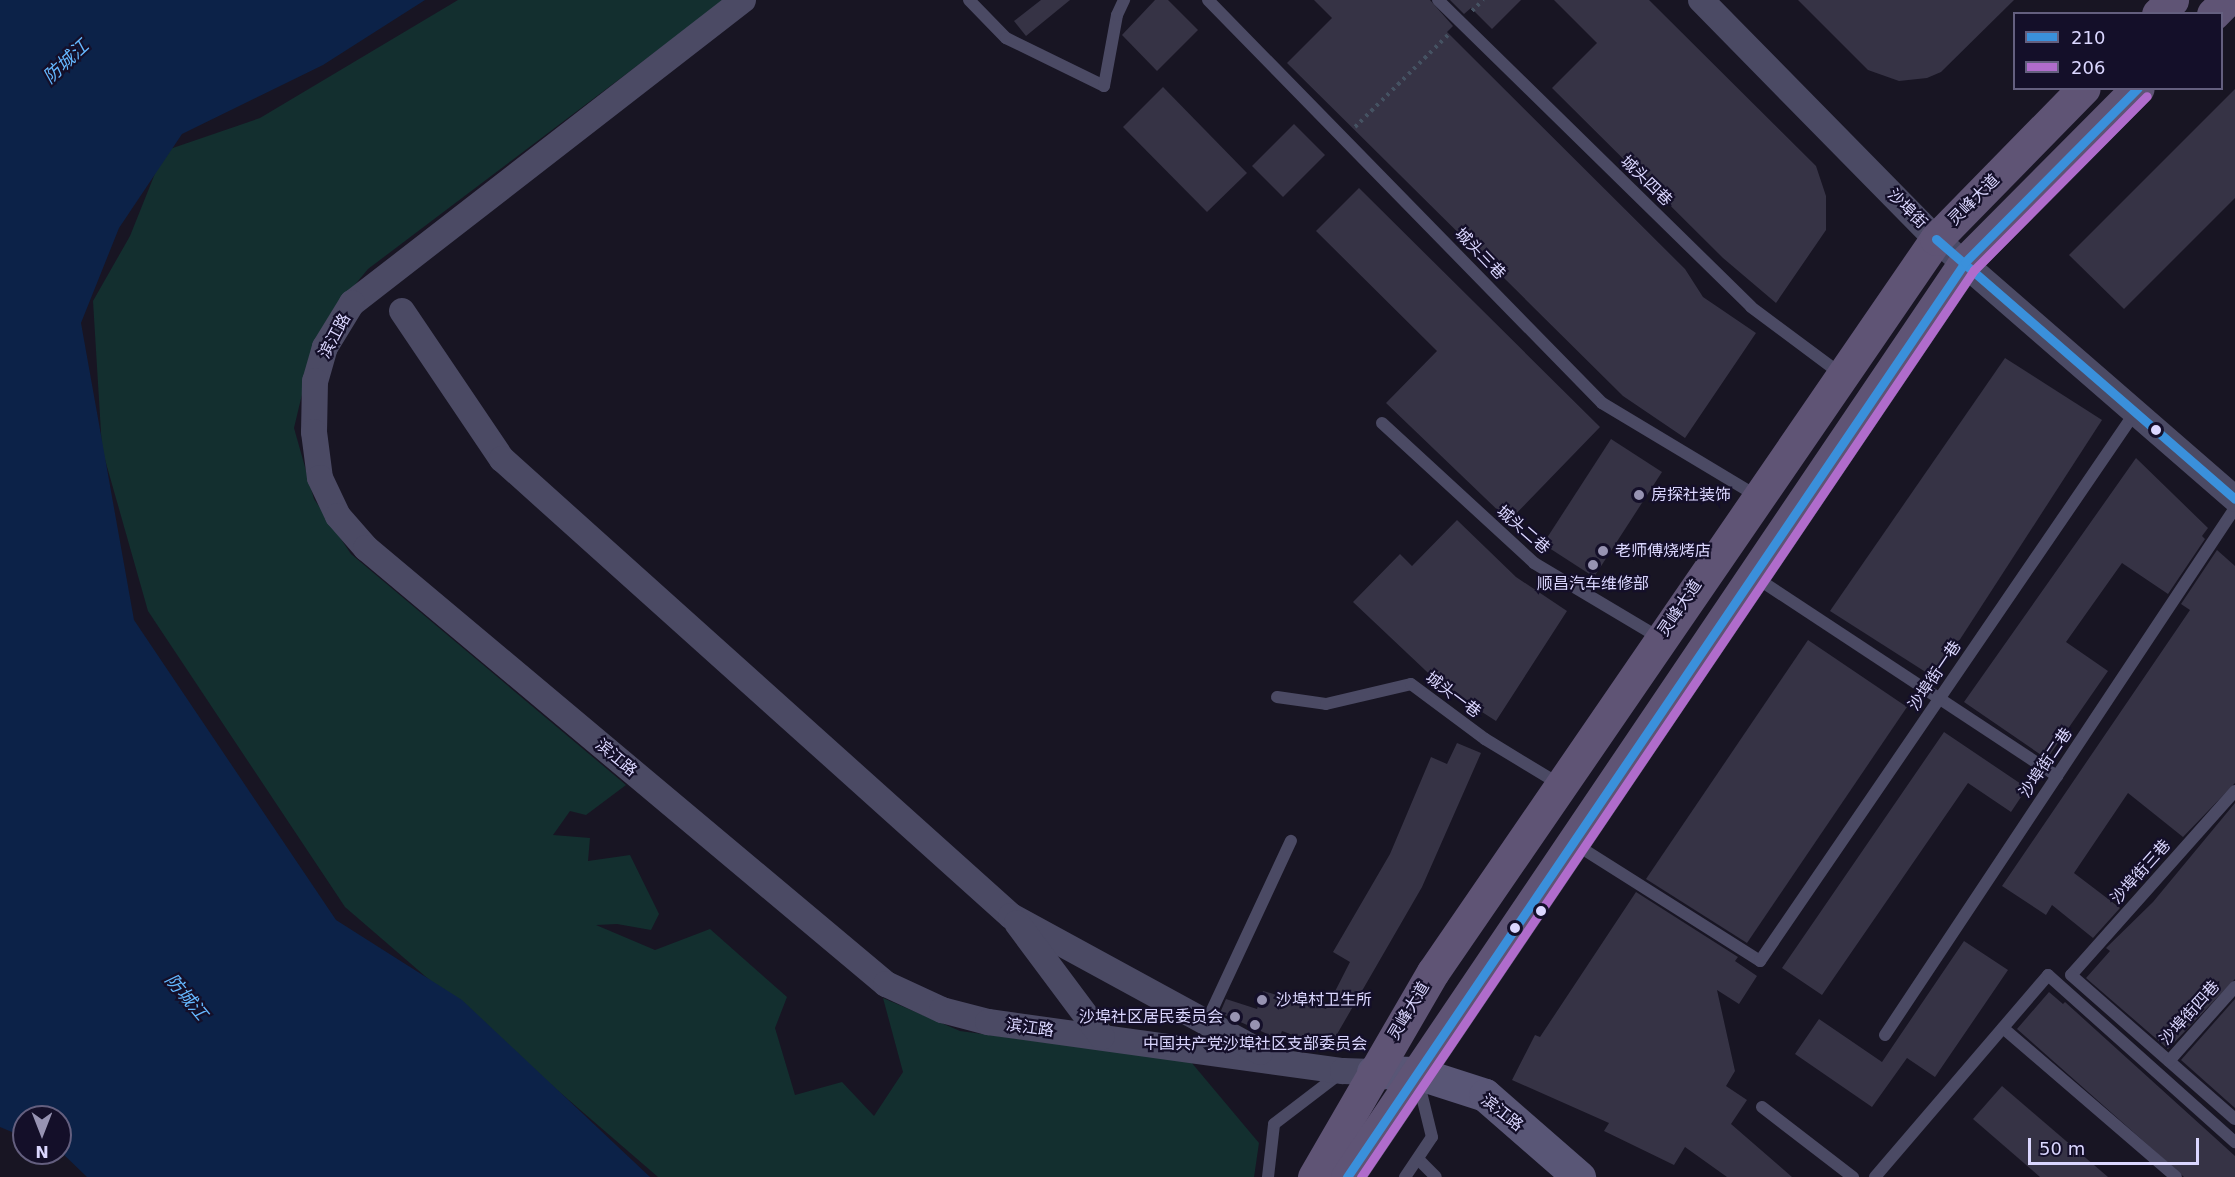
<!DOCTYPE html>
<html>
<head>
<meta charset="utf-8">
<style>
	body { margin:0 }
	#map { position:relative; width:2235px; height:1177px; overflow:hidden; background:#181523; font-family:"DejaVu Sans","Noto Sans SC",sans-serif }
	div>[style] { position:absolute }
	.green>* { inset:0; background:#132f2f }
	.water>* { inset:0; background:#0c2248 }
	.building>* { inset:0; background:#363345 }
	.path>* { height:4px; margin-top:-2px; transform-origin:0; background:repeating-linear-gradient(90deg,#455262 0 3px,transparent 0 7.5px) }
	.lane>* { height:12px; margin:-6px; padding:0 6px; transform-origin:6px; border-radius:6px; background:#4b4a64 }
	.street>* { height:26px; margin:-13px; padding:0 13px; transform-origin:13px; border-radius:13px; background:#4b4a64 }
	.secondary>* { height:33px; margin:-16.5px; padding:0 16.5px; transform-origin:16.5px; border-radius:16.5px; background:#595676 }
	.primary>* { height:33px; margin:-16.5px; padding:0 16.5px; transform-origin:16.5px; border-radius:16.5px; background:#5f5475 }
	.bus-1>* { height:9px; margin:-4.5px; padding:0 4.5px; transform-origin:4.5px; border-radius:4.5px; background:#3a90db }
	.bus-2>* { height:9px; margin:-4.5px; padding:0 4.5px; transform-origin:4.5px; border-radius:4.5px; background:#b06ccc }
	.dots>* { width:16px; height:16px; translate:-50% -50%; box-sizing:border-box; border:3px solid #140f29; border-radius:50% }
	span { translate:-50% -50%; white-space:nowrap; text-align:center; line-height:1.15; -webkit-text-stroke:4.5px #140f29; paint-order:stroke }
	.street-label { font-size:16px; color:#dbd7ff }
	.poi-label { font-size:16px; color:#dbd7ff }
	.left { translate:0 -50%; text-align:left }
	.right { translate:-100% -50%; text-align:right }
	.water-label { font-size:18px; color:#65b8ff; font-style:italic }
	.legend { position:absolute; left:2013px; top:12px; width:210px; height:78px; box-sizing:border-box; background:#140f29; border:2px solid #645f7f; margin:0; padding:8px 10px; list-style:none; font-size:18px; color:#dbd7ff }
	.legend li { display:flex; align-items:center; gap:12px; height:30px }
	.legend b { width:30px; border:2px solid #645f7f }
	.north { position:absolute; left:12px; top:1105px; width:60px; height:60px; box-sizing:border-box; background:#140f29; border:2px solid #645f7f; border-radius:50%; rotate:180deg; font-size:16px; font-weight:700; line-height:24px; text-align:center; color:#dbd7ff }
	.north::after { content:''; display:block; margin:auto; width:21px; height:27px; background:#9793b2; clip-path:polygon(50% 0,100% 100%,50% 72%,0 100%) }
	.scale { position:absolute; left:2028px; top:1138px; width:171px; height:27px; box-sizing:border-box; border:3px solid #dbd7ff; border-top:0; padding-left:8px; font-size:18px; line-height:21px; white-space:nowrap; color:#dbd7ff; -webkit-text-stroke:4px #140f29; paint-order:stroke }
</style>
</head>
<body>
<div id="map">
	<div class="green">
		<i style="clip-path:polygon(458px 0,724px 0,368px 269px,333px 311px,308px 369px,294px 428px,314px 499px,351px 554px,626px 785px,586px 815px,570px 811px,553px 835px,590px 838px,588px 861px,630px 855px,659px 914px,651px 930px,617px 924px,596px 925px,655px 950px,710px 929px,787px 997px,775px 1028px,795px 1095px,842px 1082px,874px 1116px,903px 1072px,883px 998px,960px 1031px,1191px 1062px,1259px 1143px,1254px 1177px,658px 1177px,345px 907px,148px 611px,102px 449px,93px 301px,130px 236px,164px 151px,260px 118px)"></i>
	</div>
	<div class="water">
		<i style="clip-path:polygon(0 0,425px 0,323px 65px,182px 134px,119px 228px,81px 323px,134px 620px,336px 920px,462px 1000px,650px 1177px,87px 1177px,60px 1151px,60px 1117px,24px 1117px,24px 1137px,0 1127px)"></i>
	</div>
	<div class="building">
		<i style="clip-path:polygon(1041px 0,1070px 0,1026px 36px,1014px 21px)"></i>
		<i style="clip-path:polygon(1155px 0,1168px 0,1198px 30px,1157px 71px,1122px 35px)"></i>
		<i style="clip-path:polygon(1314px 0,1430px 0,1453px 26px,1447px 32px,1685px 269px,1703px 297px,1756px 333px,1685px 438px,1623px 396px,1287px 63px,1332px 18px)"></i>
		<i style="clip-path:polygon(1450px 0,1521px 0,1492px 29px,1471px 8px,1464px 14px)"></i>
		<i style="clip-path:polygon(1554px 0,1649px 0,1816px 166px,1826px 196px,1826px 230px,1776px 303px,1723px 258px,1552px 88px,1597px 43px)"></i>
		<i style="clip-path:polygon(1798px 0,2014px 0,1941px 72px,1927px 78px,1899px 81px,1868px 70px)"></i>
		<i style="clip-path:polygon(1163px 87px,1247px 173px,1207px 212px,1123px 127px)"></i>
		<i style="clip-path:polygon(2235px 89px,2235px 198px,2124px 309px,2069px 255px)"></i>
		<i style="clip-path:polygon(1294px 124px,1325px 155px,1283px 197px,1252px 166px)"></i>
		<i style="clip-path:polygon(1359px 188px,1600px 427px,1509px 521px,1386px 403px,1437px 351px,1316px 231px)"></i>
		<i style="clip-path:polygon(2005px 358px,2102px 420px,1935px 678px,1830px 611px)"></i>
		<i style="clip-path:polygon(1611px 439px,1662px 472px,1594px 577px,1543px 544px)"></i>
		<i style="clip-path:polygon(2136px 458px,2208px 528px,2202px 536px,2205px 539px,2168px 594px,2122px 563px,2066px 642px,2108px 671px,2047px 759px,1964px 702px)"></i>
		<i style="clip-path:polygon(1457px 520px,1516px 577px,1567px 611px,1496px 721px,1443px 687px,1353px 602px,1400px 554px,1412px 566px)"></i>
		<i style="clip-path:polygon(2217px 550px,2235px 566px,2235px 783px,2183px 837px,2128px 793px,2074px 873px,2120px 908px,2093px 938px,2052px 905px,2046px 915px,2002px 886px,2190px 610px,2181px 604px)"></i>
		<i style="clip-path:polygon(1808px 640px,1907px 707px,1747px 943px,1646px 879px)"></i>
		<i style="clip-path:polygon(1944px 732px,2027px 788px,2011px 812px,1968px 783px,1822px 995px,1782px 968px)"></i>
		<i style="clip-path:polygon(1457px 743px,1481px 753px,1422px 887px,1329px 1048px,1282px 1031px,1279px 1039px,1220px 1013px,1226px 999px,1257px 1009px,1263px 991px,1326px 1009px,1350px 962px,1333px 952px,1390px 854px,1431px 757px,1447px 764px)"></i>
		<i style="clip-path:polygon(2235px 803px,2235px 979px,2168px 1049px,2086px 978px,2110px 951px,2106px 948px,2153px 902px)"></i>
		<i style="clip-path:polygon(1636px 892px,1738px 957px,1735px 961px,1757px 976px,1739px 1004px,1717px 990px,1735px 1071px,1726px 1086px,1747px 1100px,1731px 1124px,1792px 1177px,1727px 1177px,1685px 1147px,1674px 1165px,1604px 1131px,1609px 1123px,1512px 1080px,1535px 1035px,1540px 1037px)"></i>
		<i style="clip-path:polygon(1964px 941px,2008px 970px,1935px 1077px,1907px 1058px,1872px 1107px,1795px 1054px,1819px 1019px,1882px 1062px)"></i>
		<i style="clip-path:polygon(2049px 992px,2063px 1004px,2065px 1002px,2235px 1156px,2235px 1177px,2184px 1177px,2017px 1029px)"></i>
		<i style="clip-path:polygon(2235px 999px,2235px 1108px,2181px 1060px)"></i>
		<i style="clip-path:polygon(2002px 1086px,2108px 1177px,2040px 1177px,1973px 1119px)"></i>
	</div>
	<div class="path">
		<i style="left:1472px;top:11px;width:16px;rotate:-45deg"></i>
		<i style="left:1355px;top:127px;width:134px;rotate:-44.7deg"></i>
	</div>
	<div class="lane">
		<i style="left:969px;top:0;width:53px;rotate:45.8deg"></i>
		<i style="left:1006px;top:38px;width:109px;rotate:26.1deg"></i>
		<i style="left:1104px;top:86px;width:72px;rotate:-79.6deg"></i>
		<i style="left:1117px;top:15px;width:17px;rotate:-65deg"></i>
		<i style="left:1208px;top:0;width:564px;rotate:45.65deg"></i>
		<i style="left:1602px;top:403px;width:181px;rotate:31deg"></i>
		<i style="left:1438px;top:0;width:438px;rotate:44.4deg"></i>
		<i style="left:1751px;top:307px;width:112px;rotate:36.7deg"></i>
		<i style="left:1382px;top:423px;width:207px;rotate:42.6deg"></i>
		<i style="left:1534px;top:563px;width:147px;rotate:30.8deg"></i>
		<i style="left:1755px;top:577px;width:362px;rotate:33.4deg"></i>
		<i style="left:1277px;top:697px;width:49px;rotate:8.1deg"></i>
		<i style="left:1326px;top:704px;width:87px;rotate:-13.2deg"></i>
		<i style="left:1411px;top:684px;width:92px;rotate:36.6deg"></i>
		<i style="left:1485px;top:739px;width:87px;rotate:31.3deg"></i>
		<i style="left:2235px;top:791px;width:246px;rotate:131.7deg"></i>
		<i style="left:2071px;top:975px;width:218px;rotate:41.3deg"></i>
		<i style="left:1575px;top:844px;width:219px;rotate:32.3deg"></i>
		<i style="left:1760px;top:961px;width:666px;rotate:-55.64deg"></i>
		<i style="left:1206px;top:1023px;width:201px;rotate:-65deg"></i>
		<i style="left:2003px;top:1028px;width:228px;rotate:40.7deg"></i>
		<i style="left:1885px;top:1035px;width:633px;rotate:-56.41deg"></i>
		<i style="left:2169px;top:1061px;width:99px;rotate:-48.3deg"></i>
		<i style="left:1762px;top:1107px;width:115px;rotate:37.6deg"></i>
		<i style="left:1418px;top:1159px;width:25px;rotate:45deg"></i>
		<i style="left:1268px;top:1177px;width:53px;rotate:-83.5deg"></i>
		<i style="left:1274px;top:1124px;width:86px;rotate:-37.4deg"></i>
		<i style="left:1405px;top:1177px;width:48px;rotate:-56deg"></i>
		<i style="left:1432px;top:1137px;width:59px;rotate:-103.8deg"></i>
		<i style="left:1875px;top:1177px;width:266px;rotate:-49.4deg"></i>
		<i style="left:2048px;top:975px;width:251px;rotate:41.8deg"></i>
	</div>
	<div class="street">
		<i style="left:743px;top:0;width:495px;rotate:142.2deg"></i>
		<i style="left:352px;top:303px;width:52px;rotate:121.5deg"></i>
		<i style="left:325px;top:347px;width:35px;rotate:106deg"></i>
		<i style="left:315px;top:381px;width:51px;rotate:91.1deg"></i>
		<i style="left:314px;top:432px;width:46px;rotate:82.6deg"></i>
		<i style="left:320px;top:478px;width:42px;rotate:64.7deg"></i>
		<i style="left:338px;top:516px;width:43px;rotate:48.8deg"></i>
		<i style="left:366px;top:548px;width:679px;rotate:39.98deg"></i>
		<i style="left:886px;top:984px;width:62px;rotate:24.9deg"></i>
		<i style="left:942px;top:1010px;width:48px;rotate:14.6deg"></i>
		<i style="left:988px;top:1022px;width:358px;rotate:7.9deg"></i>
		<i style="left:1343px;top:1071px;width:30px;rotate:2deg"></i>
		<i style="left:1701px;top:0;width:335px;rotate:45.5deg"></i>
		<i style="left:1936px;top:239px;width:396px;rotate:41deg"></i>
		<i style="left:402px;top:311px;width:179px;rotate:56deg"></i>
		<i style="left:502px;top:459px;width:684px;rotate:41.92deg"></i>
		<i style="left:1011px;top:916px;width:284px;rotate:28.6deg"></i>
		<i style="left:1017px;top:923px;width:142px;rotate:53.3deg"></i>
	</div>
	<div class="secondary">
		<i style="left:1373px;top:1072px;width:44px;rotate:1.3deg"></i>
		<i style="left:1417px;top:1073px;width:71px;rotate:17.9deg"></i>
		<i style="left:1485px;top:1095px;width:125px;rotate:41.1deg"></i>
	</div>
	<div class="primary">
		<i style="left:2158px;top:14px;width:20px;rotate:-45deg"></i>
		<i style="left:2213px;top:14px;width:20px;rotate:-45deg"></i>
		<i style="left:1314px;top:1177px;width:237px;rotate:-59.9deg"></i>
		<i style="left:1433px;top:972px;width:889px;rotate:-55.54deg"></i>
		<i style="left:1936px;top:239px;width:211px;rotate:-45.6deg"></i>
		<i style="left:1347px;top:1177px;width:1104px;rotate:-55.96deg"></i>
		<i style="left:1965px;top:262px;width:245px;rotate:-45.2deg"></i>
	</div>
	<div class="bus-1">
		<i style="left:1936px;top:239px;width:396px;rotate:41deg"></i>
		<i style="left:1347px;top:1177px;width:1104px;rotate:-55.96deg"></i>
		<i style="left:1965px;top:262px;width:245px;rotate:-45.2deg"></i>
	</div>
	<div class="bus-2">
		<i style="left:1361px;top:1177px;width:1095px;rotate:-55.95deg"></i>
		<i style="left:1974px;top:270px;width:245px;rotate:-45.2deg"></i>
	</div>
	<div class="dots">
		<i style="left:2156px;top:430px;background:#dbd7ff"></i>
		<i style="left:1639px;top:495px;background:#9793b2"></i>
		<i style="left:1603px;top:551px;background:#9793b2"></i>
		<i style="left:1593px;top:565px;background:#9793b2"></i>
		<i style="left:1541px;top:911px;background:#dbd7ff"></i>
		<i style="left:1515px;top:928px;background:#dbd7ff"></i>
		<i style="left:1262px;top:1000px;background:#9793b2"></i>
		<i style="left:1235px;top:1017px;background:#9793b2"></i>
		<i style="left:1255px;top:1025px;background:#9793b2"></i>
	</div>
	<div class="street-label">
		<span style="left:1646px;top:181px;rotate:44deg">城头四巷</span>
		<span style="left:1974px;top:200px;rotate:-45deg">灵峰大道</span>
		<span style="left:1907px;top:209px;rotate:45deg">沙埠街</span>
		<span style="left:1480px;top:254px;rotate:46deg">城头三巷</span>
		<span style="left:335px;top:336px;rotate:-62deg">滨江路</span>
		<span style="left:1523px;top:530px;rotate:41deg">城头二巷</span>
		<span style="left:1680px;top:608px;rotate:-56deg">灵峰大道</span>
		<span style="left:1935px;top:676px;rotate:-56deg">沙埠街一巷</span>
		<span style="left:1453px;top:695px;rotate:37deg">城头一巷</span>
		<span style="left:616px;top:758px;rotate:40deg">滨江路</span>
		<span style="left:2046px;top:763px;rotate:-56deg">沙埠街二巷</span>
		<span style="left:2141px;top:872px;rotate:-48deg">沙埠街三巷</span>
		<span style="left:1409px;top:1011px;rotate:-59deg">灵峰大道</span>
		<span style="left:2190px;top:1013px;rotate:-48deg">沙埠街四巷</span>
		<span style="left:1030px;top:1028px;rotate:8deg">滨江路</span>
		<span style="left:1502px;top:1113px;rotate:38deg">滨江路</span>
	</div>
	<div class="poi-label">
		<span class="left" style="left:1651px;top:495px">房探社装饰</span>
		<span class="left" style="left:1615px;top:551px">老师傅烧烤店</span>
		<span style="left:1593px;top:584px">顺昌汽车维修部</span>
		<span class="left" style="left:1276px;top:1000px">沙埠村卫生所</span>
		<span class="right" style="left:1223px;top:1017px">沙埠社区居民委员会</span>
		<span style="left:1255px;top:1044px">中国共产党沙埠社区支部委员会</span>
	</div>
	<div class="water-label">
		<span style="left:66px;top:62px;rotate:-43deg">防城江</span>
		<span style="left:186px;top:997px;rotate:50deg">防城江</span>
	</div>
	<ul class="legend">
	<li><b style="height:8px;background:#3a90db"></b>210</li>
	<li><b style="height:8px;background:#b06ccc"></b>206</li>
	</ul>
	<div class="north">N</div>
	<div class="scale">50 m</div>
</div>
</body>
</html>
